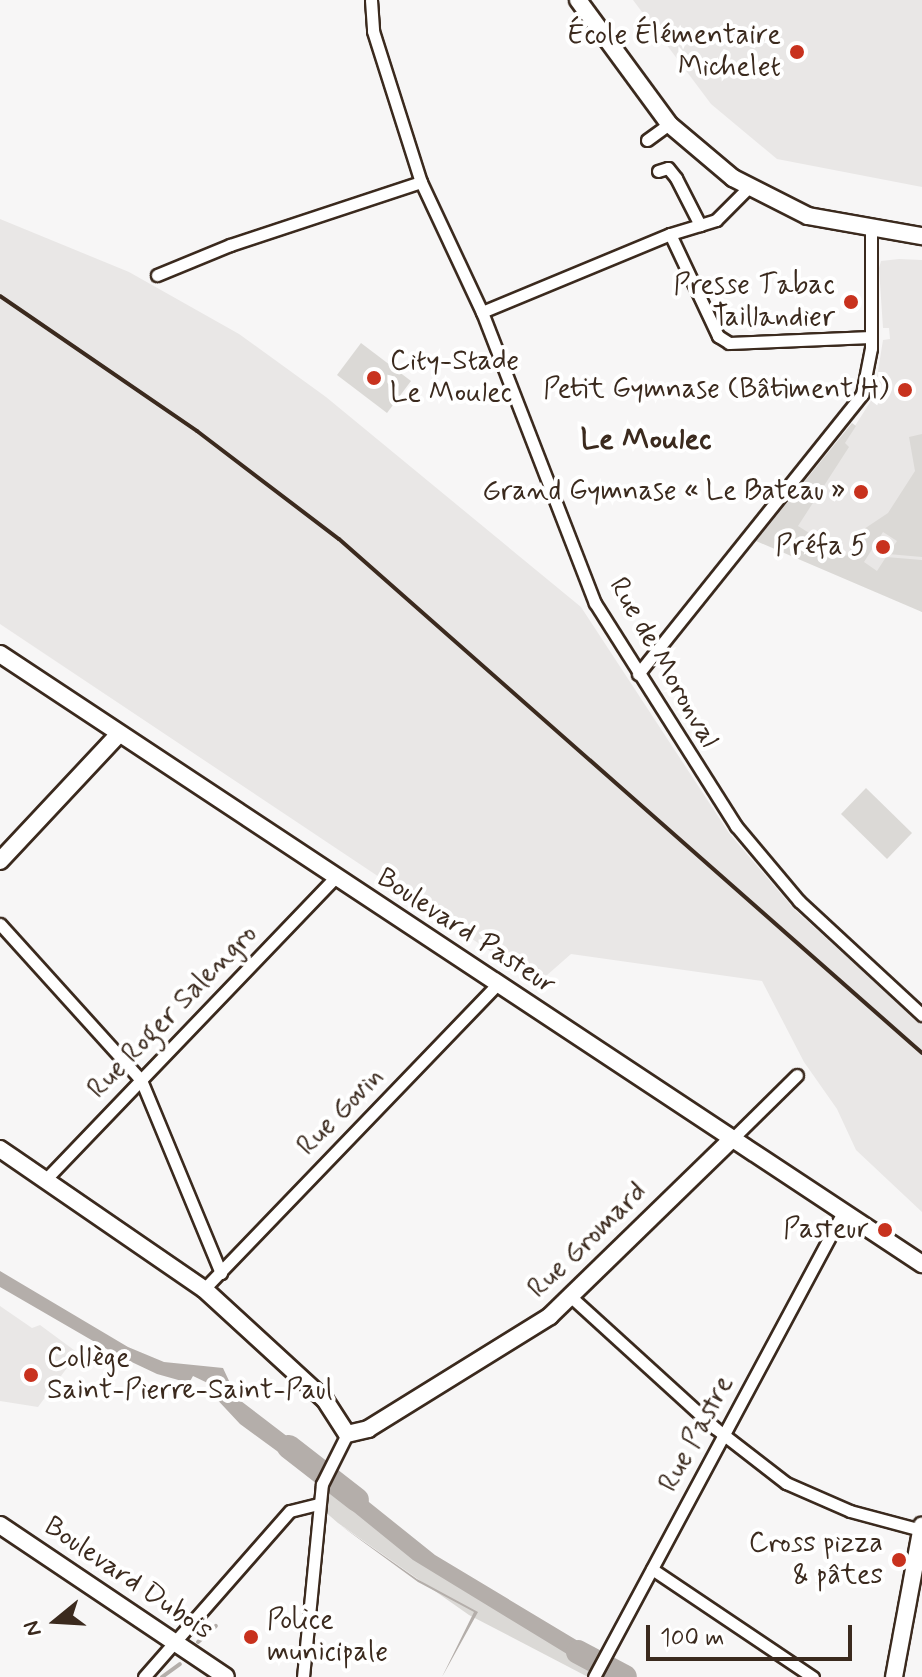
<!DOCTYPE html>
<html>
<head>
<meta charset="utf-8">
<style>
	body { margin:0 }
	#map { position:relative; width:922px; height:1677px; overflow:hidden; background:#f7f6f6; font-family:Mynerve,sans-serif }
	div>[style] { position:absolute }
	.built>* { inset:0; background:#e9e7e6 }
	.green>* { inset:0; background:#dbd9d6 }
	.water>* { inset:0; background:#b4aeaa }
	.stream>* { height:4px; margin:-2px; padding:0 2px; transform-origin:2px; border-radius:2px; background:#b4aeaa }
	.river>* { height:24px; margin:-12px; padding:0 12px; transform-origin:12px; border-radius:12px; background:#b4aeaa }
	.roads { filter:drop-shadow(2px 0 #3b2a1e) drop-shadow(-2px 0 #3b2a1e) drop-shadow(0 2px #3b2a1e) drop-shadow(0 -2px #3b2a1e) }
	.street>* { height:11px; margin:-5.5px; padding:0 5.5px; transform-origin:5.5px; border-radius:5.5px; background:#fff }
	.secondary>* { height:16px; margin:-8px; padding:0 8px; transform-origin:8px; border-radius:8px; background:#fff }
	.rail>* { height:4px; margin:-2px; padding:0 2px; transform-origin:2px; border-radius:2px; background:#3b2a1e }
	.dots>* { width:22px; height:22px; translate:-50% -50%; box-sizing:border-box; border:4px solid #fff; border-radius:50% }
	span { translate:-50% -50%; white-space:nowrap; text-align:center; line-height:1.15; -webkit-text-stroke:8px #fff; paint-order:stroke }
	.poi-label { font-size:28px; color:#3b2a1e }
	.right { translate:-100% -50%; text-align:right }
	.left { translate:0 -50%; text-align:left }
	.street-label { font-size:28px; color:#3b2a1e }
	.neighbourhood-label { font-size:30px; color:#3b2a1e; font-weight:700 }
	.north { position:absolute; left:16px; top:1581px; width:80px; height:80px; -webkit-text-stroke:6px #fff; paint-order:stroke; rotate:252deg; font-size:22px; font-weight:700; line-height:32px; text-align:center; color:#3b2a1e }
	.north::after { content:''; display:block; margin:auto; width:28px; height:36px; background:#3b2a1e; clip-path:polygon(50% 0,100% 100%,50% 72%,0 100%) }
	.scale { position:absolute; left:646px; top:1625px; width:206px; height:36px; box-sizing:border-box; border:4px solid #3b2a1e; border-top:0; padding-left:10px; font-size:24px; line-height:28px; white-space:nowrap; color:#3b2a1e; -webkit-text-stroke:6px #fff; paint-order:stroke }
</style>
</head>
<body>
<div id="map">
	<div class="built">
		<i style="clip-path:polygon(633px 0,922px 0,922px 187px,777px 159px,711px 104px)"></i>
		<i style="clip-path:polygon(0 219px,129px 272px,239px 334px,326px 397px,581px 607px,729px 833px,794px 909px,922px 1025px,922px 1212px,856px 1150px,837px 1109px,804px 1062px,762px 981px,571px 954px,538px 983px,0 624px)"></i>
		<i style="clip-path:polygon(899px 259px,922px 260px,922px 612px,788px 531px,874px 396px,883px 340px,890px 339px,889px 328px,883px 328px,879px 268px,881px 261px)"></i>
		<i style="clip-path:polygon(0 1306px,32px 1328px,40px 1325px,78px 1353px,38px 1407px,0 1401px)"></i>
	</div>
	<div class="green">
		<i style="clip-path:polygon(361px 343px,411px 381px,387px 413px,337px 375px)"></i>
		<i style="clip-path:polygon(852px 423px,856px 426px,845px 443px,849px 447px,798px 526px,846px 556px,864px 529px,888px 513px,915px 471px,909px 437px,922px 434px,922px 557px,888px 554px,897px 541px,883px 532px,864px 562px,877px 571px,886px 557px,922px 560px,922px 612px,756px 541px)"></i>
		<i style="clip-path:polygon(866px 788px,912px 833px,887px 859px,841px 814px)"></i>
		<i style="clip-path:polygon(328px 1480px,406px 1549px,595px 1664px,588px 1677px,469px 1615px,338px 1523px,323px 1510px)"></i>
	</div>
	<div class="water">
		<i style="clip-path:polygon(0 1271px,128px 1347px,164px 1362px,223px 1368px,237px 1398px,318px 1460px,307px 1473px,240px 1424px,212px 1394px,214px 1386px,193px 1376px,189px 1383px,157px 1374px,119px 1356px,0 1287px)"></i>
		<i style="clip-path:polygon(334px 1474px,435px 1555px,598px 1653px,590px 1668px,413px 1560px,328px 1491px)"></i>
		<i style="clip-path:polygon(340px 1525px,417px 1579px,478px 1612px,442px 1677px,474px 1612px,418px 1582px)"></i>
	</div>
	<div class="stream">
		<i style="left:198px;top:1642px;width:24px;rotate:-42deg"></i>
		<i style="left:162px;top:1677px;width:22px;rotate:-36deg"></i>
	</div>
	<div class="river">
		<i style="left:289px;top:1447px;width:86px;rotate:37.9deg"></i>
		<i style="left:578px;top:1652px;width:53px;rotate:28deg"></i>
	</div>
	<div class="roads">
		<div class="street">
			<i style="left:371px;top:0;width:31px;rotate:86deg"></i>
			<i style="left:373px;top:31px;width:158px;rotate:72.4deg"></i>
			<i style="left:421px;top:182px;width:144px;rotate:64.9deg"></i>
			<i style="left:482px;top:312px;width:312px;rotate:68.8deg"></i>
			<i style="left:595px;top:603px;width:264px;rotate:57.7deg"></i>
			<i style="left:736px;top:826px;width:98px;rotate:50deg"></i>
			<i style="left:799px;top:901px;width:168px;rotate:42.8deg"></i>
			<i style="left:647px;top:140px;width:27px;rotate:-36deg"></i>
			<i style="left:658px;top:171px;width:10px;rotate:-17deg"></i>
			<i style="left:668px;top:168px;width:13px;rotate:51deg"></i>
			<i style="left:676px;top:178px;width:53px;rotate:62.9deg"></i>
			<i style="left:700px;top:225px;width:31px;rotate:163deg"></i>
			<i style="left:700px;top:225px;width:17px;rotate:-17deg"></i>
			<i style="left:716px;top:220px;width:45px;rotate:-45deg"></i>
			<i style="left:157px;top:275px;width:79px;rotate:-22.3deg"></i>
			<i style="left:230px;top:245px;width:201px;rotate:-18.3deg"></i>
			<i style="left:482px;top:312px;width:204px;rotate:-22.5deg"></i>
			<i style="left:670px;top:234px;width:113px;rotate:64.8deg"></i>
			<i style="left:718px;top:336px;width:13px;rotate:32deg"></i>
			<i style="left:729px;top:343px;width:142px;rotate:-2.4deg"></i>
			<i style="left:638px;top:674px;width:359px;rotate:-51.3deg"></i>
			<i style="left:862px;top:394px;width:47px;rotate:-78.9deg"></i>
			<i style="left:871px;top:348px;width:119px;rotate:-90deg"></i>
			<i style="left:0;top:924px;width:210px;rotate:47.9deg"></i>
			<i style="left:141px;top:1080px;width:209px;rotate:67.5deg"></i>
			<i style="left:732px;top:1139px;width:91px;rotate:-44.6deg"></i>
			<i style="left:45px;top:1180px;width:419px;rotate:-46.2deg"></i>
			<i style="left:204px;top:1289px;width:423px;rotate:-46.1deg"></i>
			<i style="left:570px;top:1296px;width:196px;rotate:42.3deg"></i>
			<i style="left:715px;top:1428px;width:90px;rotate:37.8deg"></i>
			<i style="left:786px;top:1483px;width:70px;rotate:23.6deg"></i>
			<i style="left:850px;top:1511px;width:73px;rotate:15deg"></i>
			<i style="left:652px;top:1569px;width:194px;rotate:33.9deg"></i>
			<i style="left:144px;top:1677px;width:221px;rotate:-48.7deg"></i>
			<i style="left:290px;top:1511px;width:30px;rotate:-14deg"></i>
			<i style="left:303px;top:1677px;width:194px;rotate:-84.4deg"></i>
			<i style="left:322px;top:1484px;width:56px;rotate:-63.4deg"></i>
			<i style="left:594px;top:1677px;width:525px;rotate:-61.82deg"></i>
		</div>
		<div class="secondary">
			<i style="left:578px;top:0;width:154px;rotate:53.7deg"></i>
			<i style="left:669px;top:124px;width:84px;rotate:40.2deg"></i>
			<i style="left:733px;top:178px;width:84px;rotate:26.9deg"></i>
			<i style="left:808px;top:216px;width:116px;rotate:10deg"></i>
			<i style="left:0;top:654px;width:1106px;rotate:33.49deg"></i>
			<i style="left:0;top:861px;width:174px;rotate:-46.9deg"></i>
			<i style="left:0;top:1149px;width:247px;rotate:34.5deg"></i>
			<i style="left:204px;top:1289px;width:164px;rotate:42.5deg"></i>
			<i style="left:325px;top:1400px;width:40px;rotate:57.1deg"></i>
			<i style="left:347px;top:1434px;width:22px;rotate:-13deg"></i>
			<i style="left:368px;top:1429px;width:214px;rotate:-31.8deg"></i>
			<i style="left:550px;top:1316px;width:254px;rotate:-44.2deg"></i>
			<i style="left:0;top:1525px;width:272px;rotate:33.9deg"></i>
			<i style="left:894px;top:1677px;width:154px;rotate:-79.5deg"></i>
		</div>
	</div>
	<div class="rail">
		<i style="left:0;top:296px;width:239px;rotate:34.4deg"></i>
		<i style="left:197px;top:431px;width:178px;rotate:37.3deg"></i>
		<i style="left:339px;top:539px;width:777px;rotate:41.4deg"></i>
	</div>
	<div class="dots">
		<i style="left:797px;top:52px;background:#c8321e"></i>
		<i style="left:851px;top:302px;background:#c8321e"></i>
		<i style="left:374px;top:378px;background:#c8321e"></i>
		<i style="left:905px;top:390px;background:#c8321e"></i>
		<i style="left:861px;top:492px;background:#c8321e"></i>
		<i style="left:883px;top:547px;background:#c8321e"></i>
		<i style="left:885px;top:1230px;background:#c8321e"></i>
		<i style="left:31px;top:1375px;background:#c8321e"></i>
		<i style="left:899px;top:1560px;background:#c8321e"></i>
		<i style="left:251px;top:1637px;background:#c8321e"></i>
	</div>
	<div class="poi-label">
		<span class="right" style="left:781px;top:52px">École Élémentaire<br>Michelet</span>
		<span class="right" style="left:835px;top:302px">Presse Tabac<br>Taillandier</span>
		<span class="left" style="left:390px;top:378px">City-Stade<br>Le Moulec</span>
		<span class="right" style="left:889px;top:390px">Petit Gymnase (Bâtiment H)</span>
		<span class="right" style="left:845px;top:492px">Grand Gymnase « Le Bateau »</span>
		<span class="right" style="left:867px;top:547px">Préfa 5</span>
		<span class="right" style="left:869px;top:1230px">Pasteur</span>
		<span class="left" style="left:47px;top:1375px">Collège<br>Saint-Pierre-Saint-Paul</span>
		<span class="right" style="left:883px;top:1560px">Cross pizza<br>&amp; pâtes</span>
		<span class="left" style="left:267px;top:1637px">Police<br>municipale</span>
	</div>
	<div class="street-label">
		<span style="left:663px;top:663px;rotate:60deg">Rue de Moronval</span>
		<span style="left:466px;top:932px;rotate:33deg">Boulevard Pasteur</span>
		<span style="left:173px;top:1012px;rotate:-46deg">Rue Roger Salengro</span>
		<span style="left:341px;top:1112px;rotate:-46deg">Rue Govin</span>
		<span style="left:588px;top:1241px;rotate:-44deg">Rue Gromard</span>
		<span style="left:697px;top:1434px;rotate:-62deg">Rue Pastre</span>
		<span style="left:128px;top:1579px;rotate:34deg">Boulevard Dubois</span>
	</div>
	<div class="neighbourhood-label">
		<span style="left:646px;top:440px">Le Moulec</span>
	</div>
	<div class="north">N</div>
	<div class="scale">100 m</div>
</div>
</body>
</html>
